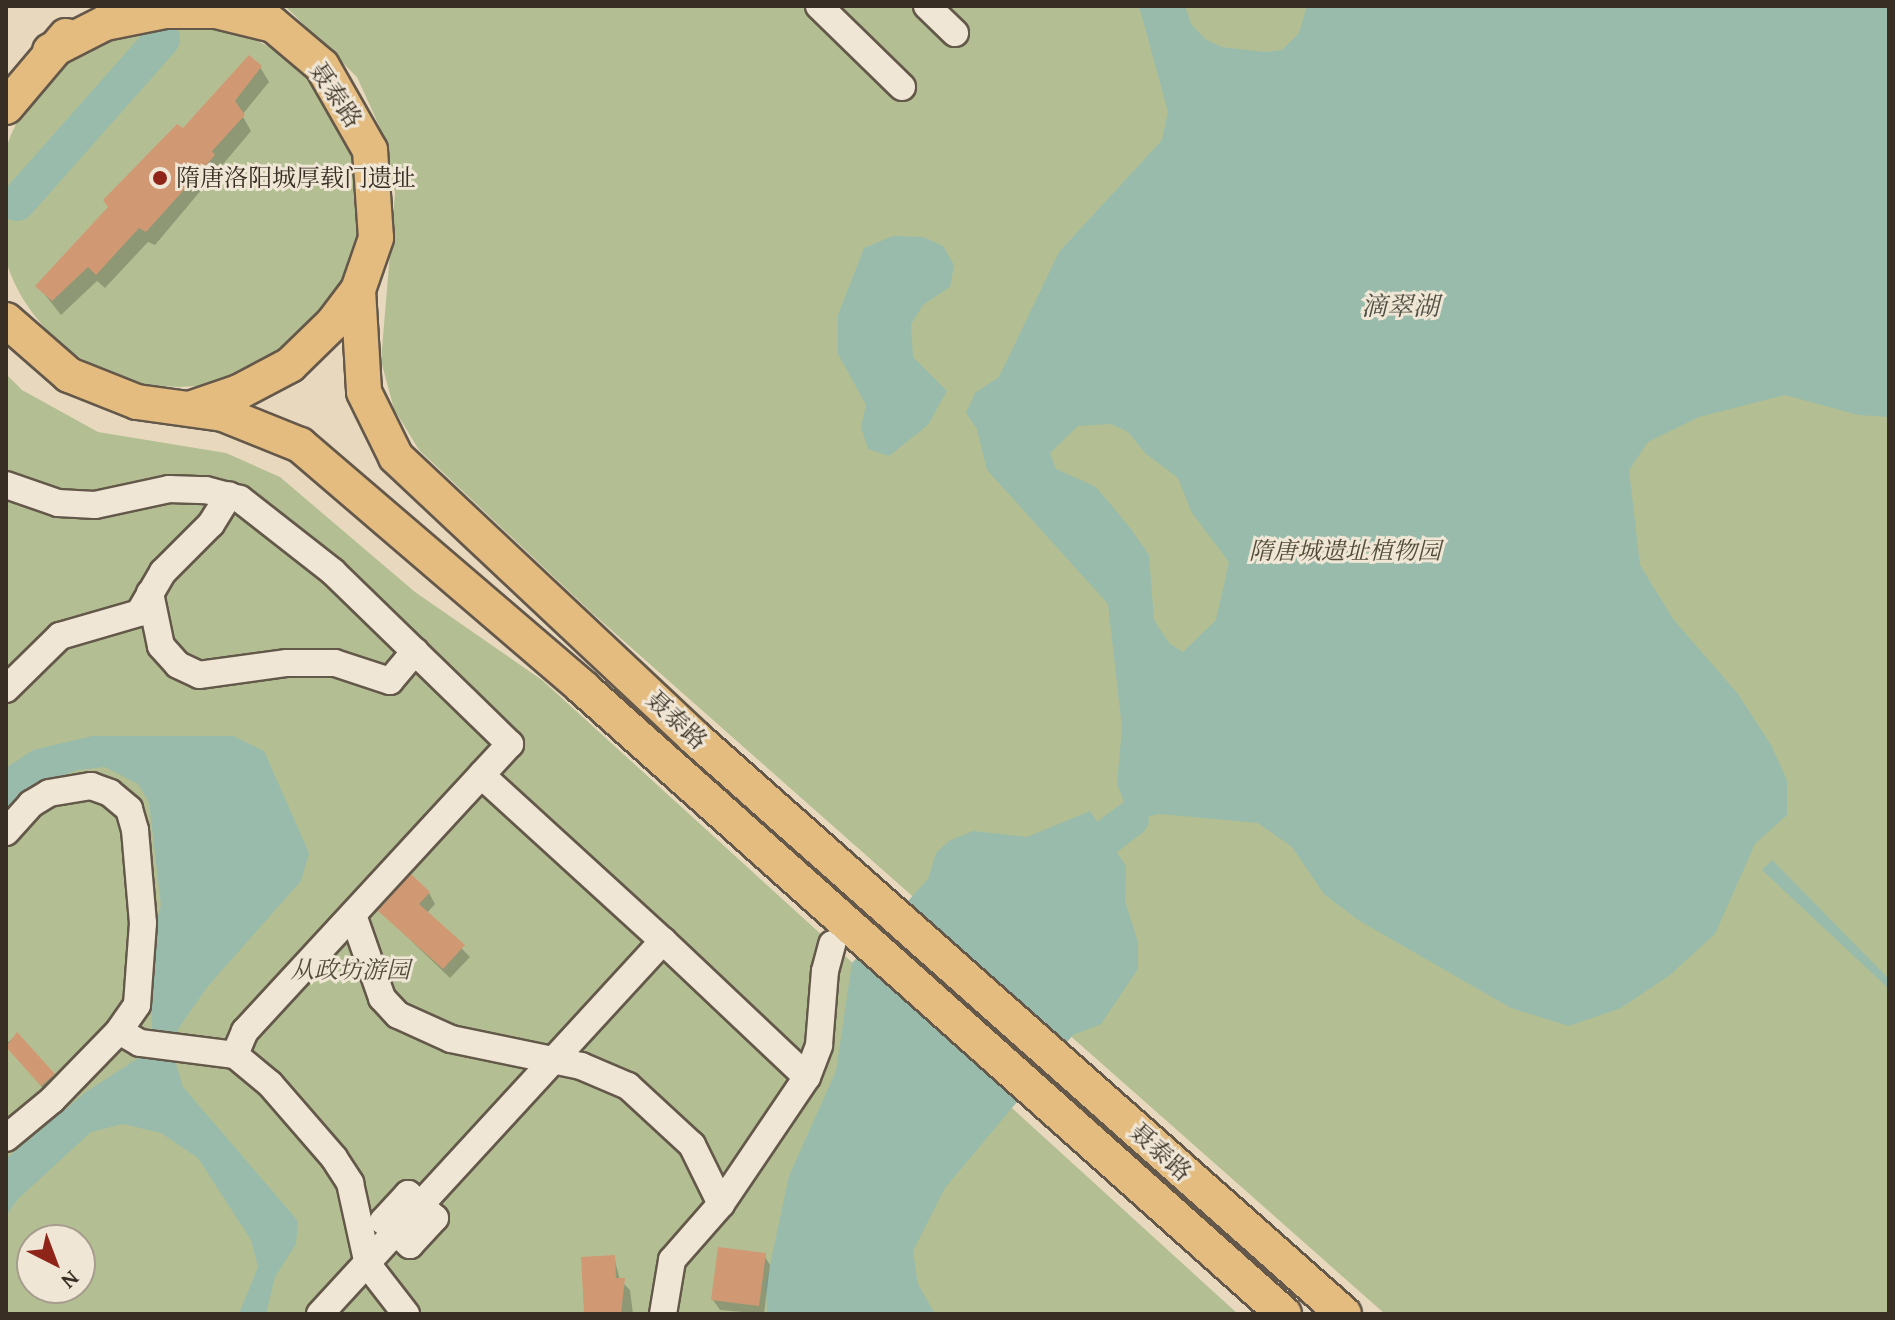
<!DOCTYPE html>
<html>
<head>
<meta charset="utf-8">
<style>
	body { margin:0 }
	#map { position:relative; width:1895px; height:1320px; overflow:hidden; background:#e8d8be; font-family:"Gentium Book Plus","Noto Serif SC",serif }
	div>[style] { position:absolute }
	.green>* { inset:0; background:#b3bf93 }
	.round { border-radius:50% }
	.water>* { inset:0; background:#98bbab }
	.shadow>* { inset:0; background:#0003 }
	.river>* { height:36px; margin:-18px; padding:0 18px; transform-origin:18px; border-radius:18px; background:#98bbab }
	.building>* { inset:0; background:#d09973 }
	.roads { filter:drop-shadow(2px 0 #64584a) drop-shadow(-2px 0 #64584a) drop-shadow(0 2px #64584a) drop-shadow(0 -2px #64584a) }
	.minor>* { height:26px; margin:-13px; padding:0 13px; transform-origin:13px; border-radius:13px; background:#f0e6d5 }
	.major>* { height:34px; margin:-17px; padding:0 17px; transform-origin:17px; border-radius:17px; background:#e4bc7f }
	.dots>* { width:22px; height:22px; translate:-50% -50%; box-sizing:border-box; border:4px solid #f0e6d5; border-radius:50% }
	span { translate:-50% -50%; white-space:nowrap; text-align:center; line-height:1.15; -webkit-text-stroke:6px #f0e6d5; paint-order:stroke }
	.street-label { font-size:24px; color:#382e23 }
	.poi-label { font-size:24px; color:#382e23 }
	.left { translate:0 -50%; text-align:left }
	.park-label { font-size:24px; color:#514b39; font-style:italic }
	.water-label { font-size:26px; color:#505145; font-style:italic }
	.frame { position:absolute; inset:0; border:8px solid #382e23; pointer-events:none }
	.north { position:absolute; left:16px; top:1224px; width:80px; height:80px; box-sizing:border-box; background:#f0e6d5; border:2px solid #a69c8e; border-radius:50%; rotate:138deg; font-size:22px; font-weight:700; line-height:32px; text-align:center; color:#382e23 }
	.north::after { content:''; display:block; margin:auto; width:28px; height:36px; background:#8f2418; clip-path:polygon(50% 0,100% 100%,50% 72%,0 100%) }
</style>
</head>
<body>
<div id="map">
	<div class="green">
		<i style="clip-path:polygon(285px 6px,1889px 6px,1889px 1314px,1385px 1314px,592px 613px,419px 450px,394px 409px,381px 361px,395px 193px,386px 141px,357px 77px)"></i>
		<i class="round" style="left:-3px;top:23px;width:364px;height:364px"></i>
		<i style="clip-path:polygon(evenodd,6px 374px,22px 390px,98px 432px,226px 453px,280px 477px,415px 592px,542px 680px,1238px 1314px,6px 1314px,6px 374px,32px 1240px,80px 1240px,80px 1288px,32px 1288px,32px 1240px)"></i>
	</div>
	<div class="water">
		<i style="clip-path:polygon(evenodd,1139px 6px,1185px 6px,1191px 24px,1205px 39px,1221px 47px,1265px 52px,1282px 50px,1299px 33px,1307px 6px,1889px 6px,1889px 417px,1858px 415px,1785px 395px,1699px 417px,1648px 442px,1629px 470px,1640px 565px,1673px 619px,1738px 694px,1771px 745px,1787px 780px,1787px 815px,1755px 844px,1715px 934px,1670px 975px,1621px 1008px,1569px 1026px,1511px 1008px,1358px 920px,1324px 894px,1292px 847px,1258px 823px,1160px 814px,1131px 819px,1117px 784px,1122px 728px,1108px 604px,987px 470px,977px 429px,966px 413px,975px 393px,999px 377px,1059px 252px,1162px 140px,1168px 112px,1139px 6px,1111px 424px,1128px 432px,1145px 453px,1178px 478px,1192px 513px,1229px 562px,1216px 620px,1183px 652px,1169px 643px,1154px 620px,1149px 555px,1131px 529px,1096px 487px,1056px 469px,1050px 453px,1078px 426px,1111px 424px)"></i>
		<i style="clip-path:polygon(893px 236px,923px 237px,943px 246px,954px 265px,950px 287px,923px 305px,911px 324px,913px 357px,947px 391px,928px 425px,889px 456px,868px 449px,861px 427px,866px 405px,838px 354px,838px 315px,864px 248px)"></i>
		<i style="clip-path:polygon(93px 736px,233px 736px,264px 751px,309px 853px,301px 881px,208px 986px,178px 1029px,174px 1057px,183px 1087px,298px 1221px,296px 1244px,275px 1277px,266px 1314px,239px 1314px,258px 1267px,251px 1240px,198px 1158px,161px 1133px,123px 1124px,91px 1132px,18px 1199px,6px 1216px,6px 1159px,86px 1092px,140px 1057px,152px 1033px,150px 946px,161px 905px,149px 802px,138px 784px,105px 767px,78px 770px,41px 783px,17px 799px,6px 818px,6px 768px,33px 750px)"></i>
		<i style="clip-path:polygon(1090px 811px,1126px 866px,1125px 901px,1138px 942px,1138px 969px,1101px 1024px,1073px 1035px,945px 1188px,913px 1251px,918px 1284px,935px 1314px,767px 1314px,766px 1284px,789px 1176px,836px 1071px,852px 963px,928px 879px,936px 853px,949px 841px,973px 831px,1027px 837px)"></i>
		<i style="clip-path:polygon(1772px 860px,1889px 979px,1889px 989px,1762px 870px)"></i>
	</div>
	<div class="shadow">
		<i style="clip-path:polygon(260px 67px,269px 82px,242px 115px,251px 131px,155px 245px,148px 242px,105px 288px,97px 281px,61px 315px,38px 286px,183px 131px)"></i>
		<i style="clip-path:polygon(429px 893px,435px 904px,427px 913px,470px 957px,450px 978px,380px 911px)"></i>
		<i style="clip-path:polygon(17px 1035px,57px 1082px,46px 1092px,6px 1044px)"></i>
		<i style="clip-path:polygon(764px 1255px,770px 1265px,764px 1314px,720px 1310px,713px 1300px)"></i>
		<i style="clip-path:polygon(614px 1257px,620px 1280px,630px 1290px,633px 1314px,586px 1314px)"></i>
	</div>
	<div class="river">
		<i style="left:17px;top:203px;width:219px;rotate:-48.5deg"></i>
		<i style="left:1107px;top:837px;width:30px;rotate:-37deg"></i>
	</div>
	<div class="building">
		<i style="clip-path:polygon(249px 55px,262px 66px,235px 101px,245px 115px,212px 151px,215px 155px,146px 232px,139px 228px,96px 275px,88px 267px,52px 301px,35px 286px,108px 207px,103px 200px,177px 124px,183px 128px)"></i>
		<i style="clip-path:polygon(411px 874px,430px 892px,419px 904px,465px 945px,443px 969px,378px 911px)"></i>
		<i style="clip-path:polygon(17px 1032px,55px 1074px,41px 1086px,6px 1047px)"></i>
		<i style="clip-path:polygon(718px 1247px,766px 1253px,759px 1306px,711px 1300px)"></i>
		<i style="clip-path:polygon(615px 1255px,616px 1278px,625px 1278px,621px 1314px,584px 1314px,581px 1257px)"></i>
	</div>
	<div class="roads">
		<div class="minor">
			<i style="left:819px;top:6px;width:116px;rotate:44.3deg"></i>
			<i style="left:927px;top:6px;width:39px;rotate:44deg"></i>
			<i style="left:6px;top:485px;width:55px;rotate:19.1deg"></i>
			<i style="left:58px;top:503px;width:37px;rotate:3deg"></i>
			<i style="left:95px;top:505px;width:76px;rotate:-12.2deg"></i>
			<i style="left:169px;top:489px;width:37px;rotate:2deg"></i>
			<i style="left:206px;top:490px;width:35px;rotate:15deg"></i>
			<i style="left:240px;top:499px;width:118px;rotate:38.1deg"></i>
			<i style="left:333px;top:572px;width:247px;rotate:44.2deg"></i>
			<i style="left:510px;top:744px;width:391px;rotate:132.7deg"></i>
			<i style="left:245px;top:1031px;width:26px;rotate:113deg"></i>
			<i style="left:235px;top:1055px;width:96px;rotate:-172.8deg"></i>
			<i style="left:140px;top:1043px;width:24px;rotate:-150deg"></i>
			<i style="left:150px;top:593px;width:54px;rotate:78.3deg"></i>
			<i style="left:161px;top:646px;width:25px;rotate:48deg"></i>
			<i style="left:178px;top:665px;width:23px;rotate:25deg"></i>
			<i style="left:199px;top:675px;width:89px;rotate:-7.8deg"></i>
			<i style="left:287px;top:663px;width:48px"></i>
			<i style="left:335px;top:663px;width:58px;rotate:18.1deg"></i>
			<i style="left:390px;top:681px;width:39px;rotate:-50deg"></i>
			<i style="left:6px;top:689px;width:76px;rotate:-44.5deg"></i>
			<i style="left:60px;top:636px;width:82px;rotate:-16.2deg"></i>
			<i style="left:139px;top:613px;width:48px;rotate:-59.7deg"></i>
			<i style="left:163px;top:572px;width:68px;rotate:-45deg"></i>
			<i style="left:211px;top:524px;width:34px;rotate:-58deg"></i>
			<i style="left:6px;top:832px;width:38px;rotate:-48deg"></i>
			<i style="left:31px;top:804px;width:21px;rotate:-31deg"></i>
			<i style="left:49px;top:793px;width:43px;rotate:-9.5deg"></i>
			<i style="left:91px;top:786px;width:20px;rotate:20deg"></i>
			<i style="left:110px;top:793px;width:25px;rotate:40deg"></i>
			<i style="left:129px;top:809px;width:22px;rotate:74deg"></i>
			<i style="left:135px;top:830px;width:93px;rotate:85.1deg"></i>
			<i style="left:143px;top:923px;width:82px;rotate:94.2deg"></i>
			<i style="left:137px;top:1005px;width:32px;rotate:125deg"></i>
			<i style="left:119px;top:1031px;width:96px;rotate:134.2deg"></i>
			<i style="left:52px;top:1100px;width:60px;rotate:140.4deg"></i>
			<i style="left:353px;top:915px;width:88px;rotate:70.7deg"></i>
			<i style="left:382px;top:998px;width:23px;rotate:47deg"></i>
			<i style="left:398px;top:1015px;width:58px;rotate:24.4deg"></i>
			<i style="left:451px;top:1039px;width:133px;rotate:11.7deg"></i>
			<i style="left:581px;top:1066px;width:51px;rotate:23.1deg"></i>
			<i style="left:628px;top:1086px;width:87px;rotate:42.7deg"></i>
			<i style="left:692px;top:1145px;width:66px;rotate:63.8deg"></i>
			<i style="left:663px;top:941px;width:198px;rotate:43.4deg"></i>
			<i style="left:807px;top:1077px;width:34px;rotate:-69deg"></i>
			<i style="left:819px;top:1045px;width:74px;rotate:-85.4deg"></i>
			<i style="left:825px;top:971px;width:28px;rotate:-75deg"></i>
			<i style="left:235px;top:1055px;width:45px;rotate:39.6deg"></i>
			<i style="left:270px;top:1084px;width:98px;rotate:49.1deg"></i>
			<i style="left:334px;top:1158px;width:30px;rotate:57deg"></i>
			<i style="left:350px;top:1183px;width:84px;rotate:77.6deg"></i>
			<i style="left:368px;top:1265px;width:62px;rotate:52.2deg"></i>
			<i style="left:408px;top:1194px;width:36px;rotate:42deg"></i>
			<i style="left:435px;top:1218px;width:37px;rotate:133deg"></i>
			<i style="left:410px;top:1245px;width:36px;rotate:-138deg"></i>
			<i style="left:383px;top:1221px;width:37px;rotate:-47deg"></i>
			<i style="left:320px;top:1314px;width:507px;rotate:-47.4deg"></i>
			<i style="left:663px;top:941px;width:246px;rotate:-137.6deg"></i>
			<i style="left:663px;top:1314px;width:55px;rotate:-80.5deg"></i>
			<i style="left:672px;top:1260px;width:74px;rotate:-48.8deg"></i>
			<i style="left:721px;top:1204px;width:153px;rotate:-55.9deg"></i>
		</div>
		<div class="major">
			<i style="left:251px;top:6px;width:93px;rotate:40.2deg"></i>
			<i style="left:322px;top:66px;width:97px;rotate:60.3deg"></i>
			<i style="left:370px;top:150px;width:88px;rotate:86.1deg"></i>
			<i style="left:376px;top:238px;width:55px;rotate:109.1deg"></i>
			<i style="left:358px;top:290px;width:102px;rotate:86.6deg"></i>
			<i style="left:364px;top:392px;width:72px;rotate:63.8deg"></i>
			<i style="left:396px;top:457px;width:409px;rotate:43.2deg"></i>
			<i style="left:694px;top:737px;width:869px;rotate:41.6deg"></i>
			<i style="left:50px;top:51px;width:62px;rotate:-27deg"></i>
			<i style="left:105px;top:23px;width:61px;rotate:-11.3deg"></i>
			<i style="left:165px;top:11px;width:51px"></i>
			<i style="left:216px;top:11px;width:59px;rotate:13.8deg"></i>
			<i style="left:6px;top:107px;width:93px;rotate:-49.8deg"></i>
			<i style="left:6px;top:320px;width:84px;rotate:41.1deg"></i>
			<i style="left:69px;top:375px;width:73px;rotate:21.7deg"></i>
			<i style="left:137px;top:402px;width:87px;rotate:7.9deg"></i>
			<i style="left:223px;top:414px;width:83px;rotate:21.9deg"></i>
			<i style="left:300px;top:445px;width:372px;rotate:40.6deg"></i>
			<i style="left:582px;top:687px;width:941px;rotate:41.77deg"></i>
			<i style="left:192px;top:408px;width:50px;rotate:-18.8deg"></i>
			<i style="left:239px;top:392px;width:58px;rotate:-27.9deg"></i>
			<i style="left:290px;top:365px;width:60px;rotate:-44.3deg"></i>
			<i style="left:333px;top:323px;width:41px;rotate:-52.9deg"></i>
		</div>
	</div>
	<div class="dots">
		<i style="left:160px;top:178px;background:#8f2418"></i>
	</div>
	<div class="street-label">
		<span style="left:336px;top:95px;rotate:56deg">聂泰路</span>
		<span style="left:677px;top:720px;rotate:43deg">聂泰路</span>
		<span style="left:1161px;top:1152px;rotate:42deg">聂泰路</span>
	</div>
	<div class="poi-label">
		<span class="left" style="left:176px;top:178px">隋唐洛阳城厚载门遗址</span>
	</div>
	<div class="park-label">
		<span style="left:1345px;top:551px">隋唐城遗址植物园</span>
		<span style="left:350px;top:970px">从政坊游园</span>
	</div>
	<div class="water-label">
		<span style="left:1400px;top:306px">滴翠湖</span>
	</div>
	<div class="frame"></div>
	<div class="north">N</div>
</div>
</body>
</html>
